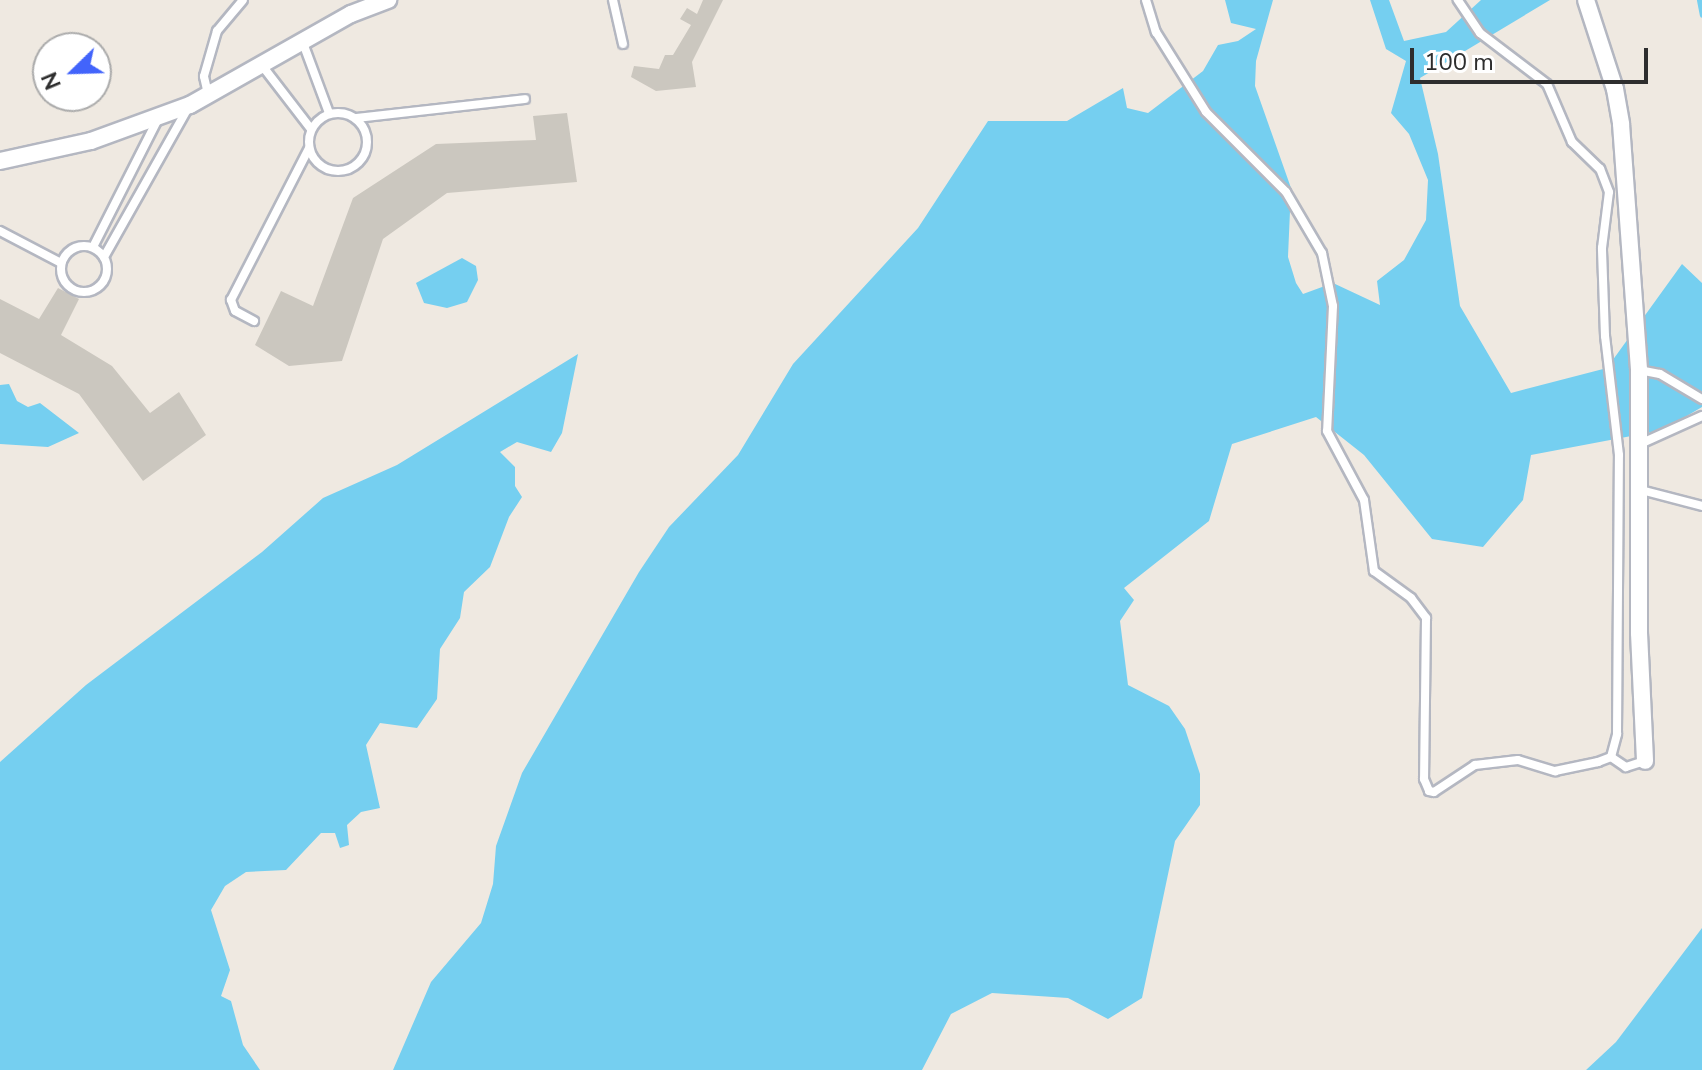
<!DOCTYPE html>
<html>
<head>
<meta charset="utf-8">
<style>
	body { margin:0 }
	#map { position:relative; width:1702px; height:1070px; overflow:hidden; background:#efe9e1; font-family:"Nunito Sans",sans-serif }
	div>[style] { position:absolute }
	.water>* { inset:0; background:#75cff0 }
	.stream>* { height:5px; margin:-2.5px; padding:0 2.5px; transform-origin:2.5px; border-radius:2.5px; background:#75cff0 }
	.building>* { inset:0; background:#cbc7bf }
	.roads { filter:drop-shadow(2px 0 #b4b7c1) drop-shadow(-2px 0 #b4b7c1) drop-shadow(0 2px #b4b7c1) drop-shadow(0 -2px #b4b7c1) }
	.service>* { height:8px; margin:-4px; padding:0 4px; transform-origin:4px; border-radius:4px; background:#fff }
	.service>.ring { margin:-4px; padding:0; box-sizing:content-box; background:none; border:8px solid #fff; border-radius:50% }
	.minor>* { height:16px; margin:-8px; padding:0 8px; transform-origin:8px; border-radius:8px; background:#fff }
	span { translate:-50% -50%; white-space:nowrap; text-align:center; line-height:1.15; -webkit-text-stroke:8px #fff; paint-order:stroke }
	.north { position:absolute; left:32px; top:32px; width:80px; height:80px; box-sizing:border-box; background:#fff; border:2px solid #ababab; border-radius:50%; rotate:247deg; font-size:22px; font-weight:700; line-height:32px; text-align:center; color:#2e2e2e }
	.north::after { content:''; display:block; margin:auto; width:28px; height:36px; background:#4264fb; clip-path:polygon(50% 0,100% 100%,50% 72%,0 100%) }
	.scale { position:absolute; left:1410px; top:48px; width:238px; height:36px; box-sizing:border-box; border:4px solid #2e2e2e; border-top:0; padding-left:10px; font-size:24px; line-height:28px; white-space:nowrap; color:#2e2e2e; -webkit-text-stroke:6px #fff; paint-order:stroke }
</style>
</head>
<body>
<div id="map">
	<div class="water">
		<i style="clip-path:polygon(1225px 0,1273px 0,1256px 61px,1255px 86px,1291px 188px,1288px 257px,1296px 283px,1303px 294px,1333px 283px,1380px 305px,1377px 281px,1404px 260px,1426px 220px,1428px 180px,1409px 134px,1391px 113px,1406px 61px,1386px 49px,1370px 0,1389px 0,1404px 41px,1446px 32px,1481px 0,1550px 0,1420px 78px,1438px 154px,1460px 306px,1511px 393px,1607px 368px,1682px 264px,1702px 283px,1702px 407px,1663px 430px,1531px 455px,1523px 500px,1483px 547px,1432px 539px,1364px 455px,1316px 417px,1232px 444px,1209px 521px,1124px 588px,1134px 600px,1120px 621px,1128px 685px,1169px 706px,1185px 729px,1200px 774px,1200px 805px,1175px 841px,1142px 998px,1108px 1019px,1068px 998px,992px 993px,951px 1014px,922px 1070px,393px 1070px,431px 982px,481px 923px,493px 884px,496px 846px,522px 773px,639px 572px,669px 527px,738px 455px,793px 364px,918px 228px,988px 121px,1067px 121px,1123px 88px,1127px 108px,1148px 113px,1203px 71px,1218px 45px,1238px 41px,1256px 29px,1231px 23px)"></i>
		<i style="clip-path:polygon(462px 258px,476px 266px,478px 280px,467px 302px,447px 308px,424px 303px,416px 283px)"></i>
		<i style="clip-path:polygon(578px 354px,562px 433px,551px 452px,517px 442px,500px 452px,515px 467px,515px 486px,522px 497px,509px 517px,490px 567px,464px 592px,460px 618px,440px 649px,437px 699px,417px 728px,380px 723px,366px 745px,380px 808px,361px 812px,347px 825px,349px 845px,340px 848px,335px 833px,321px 833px,286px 870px,246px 872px,225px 886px,211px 910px,230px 970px,221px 996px,231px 1001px,243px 1045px,260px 1070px,0 1070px,0 762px,86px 685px,262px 552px,323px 498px,397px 465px)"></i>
		<i style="clip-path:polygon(9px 384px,17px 401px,28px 407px,40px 403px,79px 433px,48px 447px,0 444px,0 385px)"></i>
		<i style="clip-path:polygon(1702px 928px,1702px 1070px,1586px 1070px,1616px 1042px)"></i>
	</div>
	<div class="stream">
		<i style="left:1699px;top:0;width:15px;rotate:79deg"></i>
	</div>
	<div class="building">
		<i style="clip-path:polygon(703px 0,723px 0,692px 62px,696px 87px,656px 91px,631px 77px,634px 66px,659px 69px,665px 55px,673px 55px,691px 25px,680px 19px,687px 8px,697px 14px)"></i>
		<i style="clip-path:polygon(567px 113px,577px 182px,447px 193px,383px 239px,342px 361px,289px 366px,255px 345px,281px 291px,313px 306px,353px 198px,436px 144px,536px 140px,533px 116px)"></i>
		<i style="clip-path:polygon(58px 288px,79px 299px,61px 335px,112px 366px,150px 413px,179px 392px,206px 435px,143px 481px,79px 394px,0 353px,0 299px,39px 319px)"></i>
	</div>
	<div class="roads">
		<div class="service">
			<i style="left:613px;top:0;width:45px;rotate:77.2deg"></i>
			<i style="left:1146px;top:0;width:34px;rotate:73deg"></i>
			<i style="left:1156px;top:32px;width:94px;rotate:58deg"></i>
			<i style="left:1206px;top:112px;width:113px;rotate:45deg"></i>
			<i style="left:1286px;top:192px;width:71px;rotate:59.5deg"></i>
			<i style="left:1322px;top:253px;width:54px;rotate:78.3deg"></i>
			<i style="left:1333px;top:306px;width:125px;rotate:92.7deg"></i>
			<i style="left:1327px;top:431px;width:78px;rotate:61.8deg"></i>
			<i style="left:1364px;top:500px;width:72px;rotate:82deg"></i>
			<i style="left:1374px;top:571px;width:46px;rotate:36.1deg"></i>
			<i style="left:1411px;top:598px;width:25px;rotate:53deg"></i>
			<i style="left:1426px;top:618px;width:161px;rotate:90.7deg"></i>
			<i style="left:1424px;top:779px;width:13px;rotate:67deg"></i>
			<i style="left:1429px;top:791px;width:5px;rotate:11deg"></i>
			<i style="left:1434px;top:792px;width:49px;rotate:-33.4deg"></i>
			<i style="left:1475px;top:765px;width:43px;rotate:-6.6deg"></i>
			<i style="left:1518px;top:760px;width:39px;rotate:17deg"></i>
			<i style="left:1555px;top:771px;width:44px;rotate:-11.8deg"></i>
			<i style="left:1598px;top:762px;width:14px;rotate:-21deg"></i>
			<i style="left:1611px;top:757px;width:24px;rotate:-75deg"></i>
			<i style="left:1617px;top:734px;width:279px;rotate:-89.6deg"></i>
			<i style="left:1619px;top:455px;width:120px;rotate:-96.7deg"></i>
			<i style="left:1605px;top:336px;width:88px;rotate:-92deg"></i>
			<i style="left:1602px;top:248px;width:56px;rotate:-82.9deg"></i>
			<i style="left:1609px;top:192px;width:25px;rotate:-111deg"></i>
			<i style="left:1600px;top:169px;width:39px;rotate:-136deg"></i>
			<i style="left:1572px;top:142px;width:63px;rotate:-113.3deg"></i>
			<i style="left:1547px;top:84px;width:84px;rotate:-142.7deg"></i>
			<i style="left:1480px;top:33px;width:40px;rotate:-124deg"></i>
			<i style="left:303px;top:43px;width:75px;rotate:69.6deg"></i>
			<i style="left:264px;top:68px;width:77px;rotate:52.4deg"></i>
			<i style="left:208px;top:94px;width:18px;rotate:-103deg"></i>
			<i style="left:204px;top:76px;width:47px;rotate:-73.9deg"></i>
			<i style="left:217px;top:31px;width:40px;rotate:-50deg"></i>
			<i class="ring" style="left:309px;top:113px;width:50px;height:50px"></i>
			<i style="left:356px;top:118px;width:170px;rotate:-6.4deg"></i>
			<i style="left:0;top:231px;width:69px;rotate:27.7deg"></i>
			<i class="ring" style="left:61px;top:246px;width:38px;height:38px"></i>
			<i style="left:93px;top:247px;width:144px;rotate:-63.1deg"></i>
			<i style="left:104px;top:257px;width:171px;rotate:-60.6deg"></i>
			<i style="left:254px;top:321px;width:21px;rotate:-152deg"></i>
			<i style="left:235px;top:311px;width:12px;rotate:-110deg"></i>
			<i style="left:231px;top:300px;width:171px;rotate:-62.8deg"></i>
			<i style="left:1639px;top:370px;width:21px;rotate:11deg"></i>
			<i style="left:1660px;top:374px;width:49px;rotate:30.8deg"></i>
			<i style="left:1640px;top:444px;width:68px;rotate:-24.3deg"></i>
			<i style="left:1641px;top:490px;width:63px;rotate:14.7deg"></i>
			<i style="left:1611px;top:757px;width:18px;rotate:34deg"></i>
			<i style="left:1626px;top:767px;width:20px;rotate:-18deg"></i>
		</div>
		<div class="minor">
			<i style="left:1586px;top:0;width:94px;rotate:72deg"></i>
			<i style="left:1615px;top:89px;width:36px;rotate:80deg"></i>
			<i style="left:1621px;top:124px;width:247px;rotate:85.8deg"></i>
			<i style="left:1639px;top:370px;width:263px;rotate:90deg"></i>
			<i style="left:1639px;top:633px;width:128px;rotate:87.3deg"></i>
			<i style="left:0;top:161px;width:93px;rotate:-12.4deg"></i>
			<i style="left:91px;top:141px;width:105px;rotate:-20deg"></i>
			<i style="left:190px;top:105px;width:185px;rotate:-29.5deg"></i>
			<i style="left:351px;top:14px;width:40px;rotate:-21deg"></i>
		</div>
	</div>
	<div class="north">N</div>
	<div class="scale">100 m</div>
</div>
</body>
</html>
